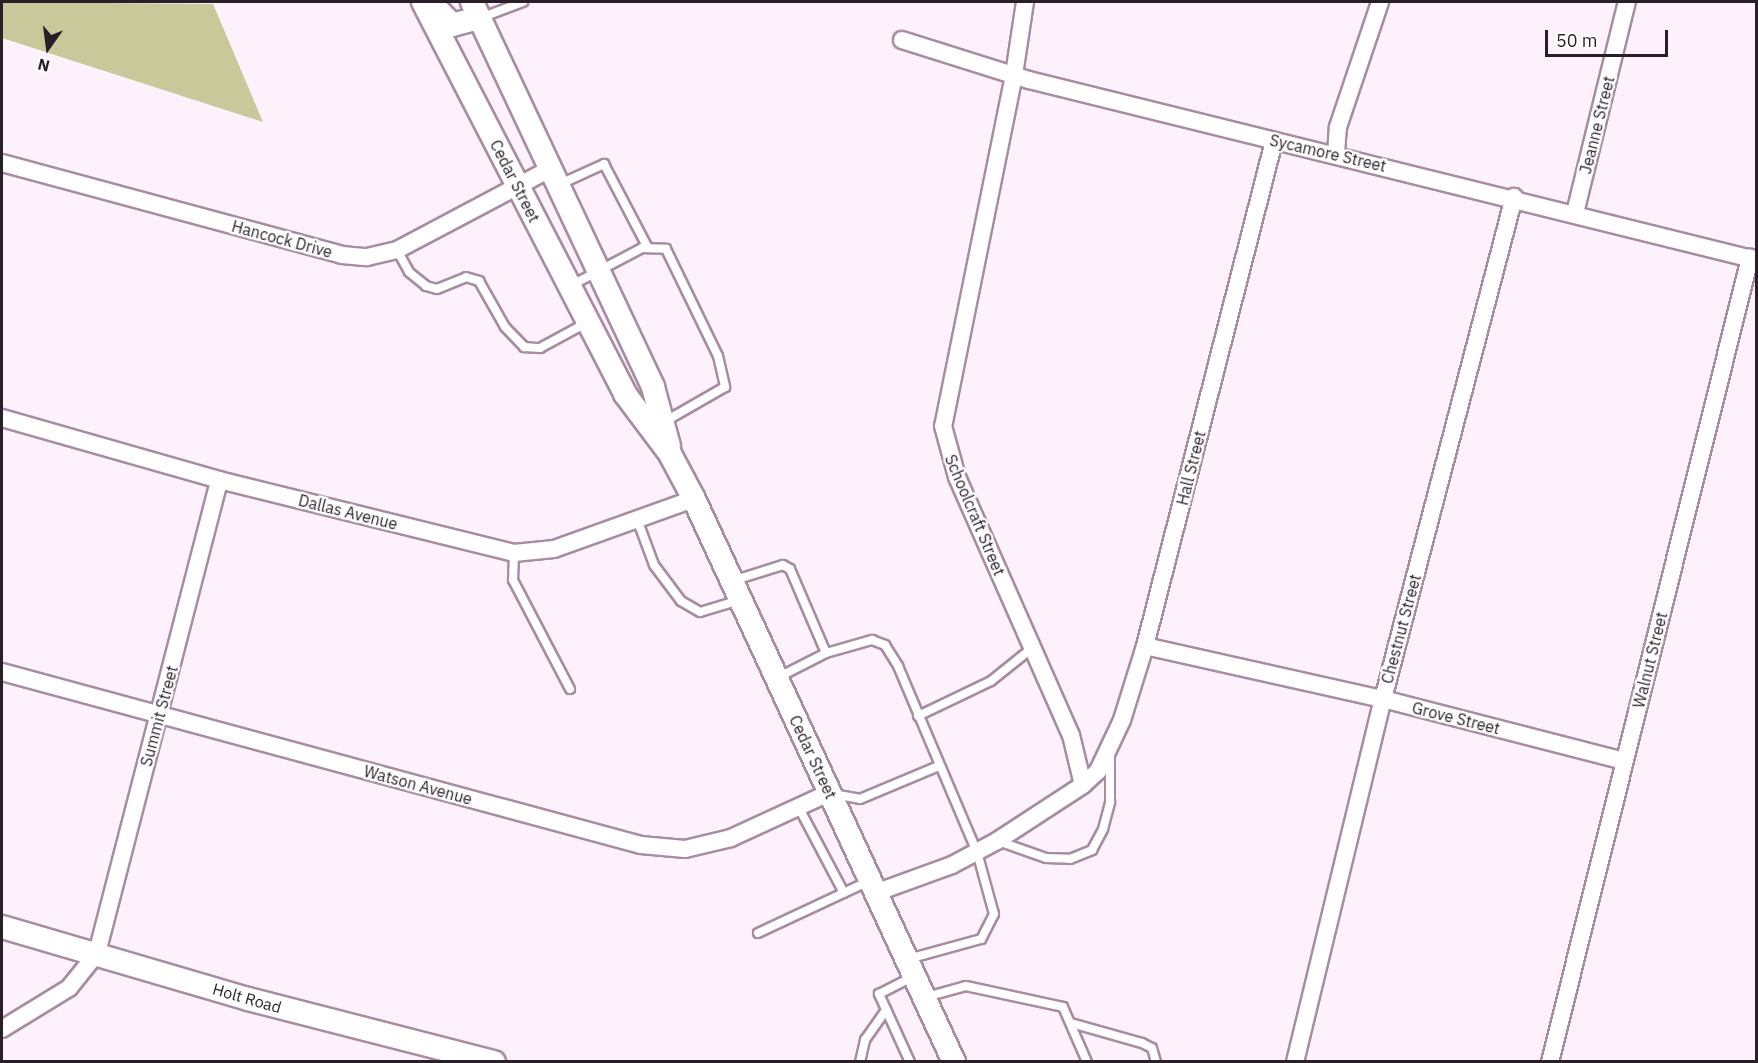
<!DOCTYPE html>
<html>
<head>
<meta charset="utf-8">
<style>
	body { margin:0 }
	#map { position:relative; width:1758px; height:1063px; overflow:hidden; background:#fdf1fb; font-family:"IBM Plex Sans",sans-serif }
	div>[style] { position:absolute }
	.green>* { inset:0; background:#c9c89b }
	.roads { filter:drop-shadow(2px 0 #a78ca2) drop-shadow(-2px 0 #a78ca2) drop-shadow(0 2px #a78ca2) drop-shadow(0 -2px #a78ca2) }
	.service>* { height:8px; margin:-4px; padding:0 4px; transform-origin:4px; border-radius:4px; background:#fff }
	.minor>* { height:16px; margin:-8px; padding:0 8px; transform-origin:8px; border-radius:8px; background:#fff }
	.secondary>* { height:22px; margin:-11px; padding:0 11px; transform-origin:11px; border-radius:11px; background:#fff }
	span { translate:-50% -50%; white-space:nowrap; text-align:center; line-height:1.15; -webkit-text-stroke:4.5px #fff; paint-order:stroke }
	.street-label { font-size:16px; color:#291f28 }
	.frame { position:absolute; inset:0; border:3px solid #291f28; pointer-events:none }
	.north { position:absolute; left:18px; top:18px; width:60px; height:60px; -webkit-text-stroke:4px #fff; paint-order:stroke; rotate:194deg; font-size:16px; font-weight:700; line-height:24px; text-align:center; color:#291f28 }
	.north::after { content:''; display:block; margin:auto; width:21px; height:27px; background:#291f28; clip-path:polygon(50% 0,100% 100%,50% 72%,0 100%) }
	.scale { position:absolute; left:1545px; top:30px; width:123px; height:27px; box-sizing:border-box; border:3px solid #291f28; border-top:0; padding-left:8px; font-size:18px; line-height:21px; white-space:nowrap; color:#291f28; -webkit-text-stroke:4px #fff; paint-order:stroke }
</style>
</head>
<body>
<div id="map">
	<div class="green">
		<i style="clip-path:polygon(2px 2px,213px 4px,263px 122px,2px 38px)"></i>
	</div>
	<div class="roads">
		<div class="service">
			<i style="left:480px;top:18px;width:46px;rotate:-20.4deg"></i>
			<i style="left:558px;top:185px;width:51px;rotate:-24.5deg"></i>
			<i style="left:604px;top:164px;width:95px;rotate:62.4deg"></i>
			<i style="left:397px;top:250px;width:25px;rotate:61deg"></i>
			<i style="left:409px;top:272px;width:22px;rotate:39deg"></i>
			<i style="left:426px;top:286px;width:11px;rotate:15deg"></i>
			<i style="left:437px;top:289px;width:31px;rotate:-22deg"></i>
			<i style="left:466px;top:277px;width:14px;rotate:17deg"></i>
			<i style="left:479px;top:281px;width:53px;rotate:60.5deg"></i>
			<i style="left:505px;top:327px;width:28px;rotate:46deg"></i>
			<i style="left:524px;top:347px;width:16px;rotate:4deg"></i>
			<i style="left:540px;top:348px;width:55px;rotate:-28.4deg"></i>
			<i style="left:570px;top:286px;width:81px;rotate:-27.8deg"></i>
			<i style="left:642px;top:248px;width:24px;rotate:2deg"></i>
			<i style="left:666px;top:249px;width:119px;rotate:64.1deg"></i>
			<i style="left:718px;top:356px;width:32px;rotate:77deg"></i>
			<i style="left:725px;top:387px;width:70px;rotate:150.2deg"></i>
			<i style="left:637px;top:519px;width:49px;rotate:69.7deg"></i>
			<i style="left:654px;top:565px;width:45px;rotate:53.1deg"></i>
			<i style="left:681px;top:601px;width:22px;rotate:30deg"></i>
			<i style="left:700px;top:612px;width:42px;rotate:-16.7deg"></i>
			<i style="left:514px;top:553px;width:27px;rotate:92deg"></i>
			<i style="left:513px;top:580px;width:123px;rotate:62.4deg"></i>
			<i style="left:732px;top:581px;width:53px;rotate:-17.4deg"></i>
			<i style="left:783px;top:565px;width:8px;rotate:30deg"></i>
			<i style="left:790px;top:569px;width:91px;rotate:66.8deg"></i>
			<i style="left:777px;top:678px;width:55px;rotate:-27deg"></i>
			<i style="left:826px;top:653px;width:48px;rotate:-15.8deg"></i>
			<i style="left:872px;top:640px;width:14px;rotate:21deg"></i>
			<i style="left:885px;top:645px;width:25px;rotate:58deg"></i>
			<i style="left:898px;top:666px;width:202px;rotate:67deg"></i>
			<i style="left:977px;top:852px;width:64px;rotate:74.7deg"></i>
			<i style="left:994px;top:914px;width:28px;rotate:117deg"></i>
			<i style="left:981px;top:939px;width:76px;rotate:164.7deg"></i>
			<i style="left:918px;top:716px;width:81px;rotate:-25.6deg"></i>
			<i style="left:991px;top:681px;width:53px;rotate:-38.8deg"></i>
			<i style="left:833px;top:794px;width:27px;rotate:10deg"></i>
			<i style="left:860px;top:799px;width:86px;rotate:-22.7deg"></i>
			<i style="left:799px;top:808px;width:96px;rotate:62.1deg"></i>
			<i style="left:998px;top:841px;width:51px;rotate:19.5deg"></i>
			<i style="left:1046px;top:858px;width:24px;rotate:2deg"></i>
			<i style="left:1070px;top:859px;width:24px;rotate:-22deg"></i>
			<i style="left:1092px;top:850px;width:24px;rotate:-62deg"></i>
			<i style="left:1103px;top:829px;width:28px;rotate:-75deg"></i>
			<i style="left:1110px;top:802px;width:47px;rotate:-90deg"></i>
			<i style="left:758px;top:933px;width:123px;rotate:-25.1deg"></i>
			<i style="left:926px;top:997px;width:41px;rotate:-15.4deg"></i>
			<i style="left:966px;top:986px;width:99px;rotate:12.2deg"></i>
			<i style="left:1063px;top:1007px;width:60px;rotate:66.4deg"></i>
			<i style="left:1071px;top:1023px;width:74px;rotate:15.7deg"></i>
			<i style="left:1142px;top:1043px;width:11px;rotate:27deg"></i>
			<i style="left:1152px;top:1048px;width:15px;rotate:74deg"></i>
			<i style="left:860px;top:1062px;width:23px;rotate:-77deg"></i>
			<i style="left:865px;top:1040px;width:37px;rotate:-55deg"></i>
			<i style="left:910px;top:1062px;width:75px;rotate:-114.5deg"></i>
			<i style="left:879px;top:994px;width:39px;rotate:-27deg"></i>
		</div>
		<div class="minor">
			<i style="left:1025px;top:2px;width:74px;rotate:98.6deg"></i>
			<i style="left:1014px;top:75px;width:358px;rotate:101.4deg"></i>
			<i style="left:943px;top:426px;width:53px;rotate:74.6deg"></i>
			<i style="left:957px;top:477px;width:282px;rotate:66.2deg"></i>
			<i style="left:1071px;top:735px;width:51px;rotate:76.5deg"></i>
			<i style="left:902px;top:40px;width:133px;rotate:17.5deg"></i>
			<i style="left:1029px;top:80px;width:749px;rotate:13.91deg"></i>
			<i style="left:1336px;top:154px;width:27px;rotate:-86deg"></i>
			<i style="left:1338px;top:127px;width:132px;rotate:-71.4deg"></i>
			<i style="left:2px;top:163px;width:352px;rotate:15.1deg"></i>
			<i style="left:342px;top:255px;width:25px;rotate:5deg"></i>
			<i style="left:367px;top:257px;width:31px;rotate:-13deg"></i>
			<i style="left:397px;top:250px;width:173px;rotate:-27.9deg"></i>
			<i style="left:1575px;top:213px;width:217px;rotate:-76.2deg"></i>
			<i style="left:2px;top:418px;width:226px;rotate:15.9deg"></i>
			<i style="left:219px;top:480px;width:304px;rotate:13.9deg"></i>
			<i style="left:514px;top:553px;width:40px;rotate:-5.7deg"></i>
			<i style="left:554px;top:549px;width:149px;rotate:-19.7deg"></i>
			<i style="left:1145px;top:646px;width:244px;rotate:12.6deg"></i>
			<i style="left:1383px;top:699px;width:249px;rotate:14.4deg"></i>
			<i style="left:2px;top:672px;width:662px;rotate:15.15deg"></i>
			<i style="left:641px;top:845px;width:44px;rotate:5.2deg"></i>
			<i style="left:685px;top:849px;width:47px;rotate:-13.4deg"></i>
			<i style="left:731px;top:838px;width:108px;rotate:-24.7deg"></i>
			<i style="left:875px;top:893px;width:82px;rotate:-20deg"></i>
			<i style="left:952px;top:865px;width:51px;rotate:-28.1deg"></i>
			<i style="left:997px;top:841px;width:103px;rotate:-33.1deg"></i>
			<i style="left:1083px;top:785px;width:21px;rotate:-43deg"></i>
			<i style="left:1098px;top:771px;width:56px;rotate:-64.8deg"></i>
			<i style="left:1122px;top:720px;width:77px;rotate:-72.7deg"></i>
			<i style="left:1145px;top:646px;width:521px;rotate:-75.67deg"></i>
			<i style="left:2px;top:1029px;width:79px;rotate:-31.5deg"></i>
			<i style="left:69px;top:988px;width:45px;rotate:-51.3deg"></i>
			<i style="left:97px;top:953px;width:488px;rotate:-75.5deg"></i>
			<i style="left:1295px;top:1062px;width:374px;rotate:-76.4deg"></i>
			<i style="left:1383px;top:699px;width:519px;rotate:-75.37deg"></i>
			<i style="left:1550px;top:1062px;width:829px;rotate:-76.03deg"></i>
		</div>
		<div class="secondary">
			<i style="left:423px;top:2px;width:441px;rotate:62.7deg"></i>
			<i style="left:625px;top:394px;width:75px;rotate:53.1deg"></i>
			<i style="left:670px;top:454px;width:51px;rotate:61.9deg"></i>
			<i style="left:694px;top:499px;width:620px;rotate:65.21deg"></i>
			<i style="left:472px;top:2px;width:425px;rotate:64.8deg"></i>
			<i style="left:653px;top:387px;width:61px;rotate:74.8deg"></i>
			<i style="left:433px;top:5px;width:28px;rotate:46deg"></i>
			<i style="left:452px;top:25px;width:28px;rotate:-15deg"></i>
			<i style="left:2px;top:927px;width:256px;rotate:16.3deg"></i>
			<i style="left:248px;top:999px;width:254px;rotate:14.4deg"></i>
		</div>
	</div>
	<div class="street-label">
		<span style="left:1597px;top:125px;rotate:-76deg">Jeanne Street</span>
		<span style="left:1328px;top:153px;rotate:13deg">Sycamore Street</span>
		<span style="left:515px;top:181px;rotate:63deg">Cedar Street</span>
		<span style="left:282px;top:239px;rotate:15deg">Hancock Drive</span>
		<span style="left:1191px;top:468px;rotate:-76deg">Hall Street</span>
		<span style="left:348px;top:512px;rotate:14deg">Dallas Avenue</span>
		<span style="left:975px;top:515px;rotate:67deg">Schoolcraft Street</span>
		<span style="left:1401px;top:629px;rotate:-75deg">Chestnut Street</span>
		<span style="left:1650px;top:660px;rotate:-76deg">Walnut Street</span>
		<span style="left:159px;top:716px;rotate:-75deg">Summit Street</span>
		<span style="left:1456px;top:718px;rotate:14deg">Grove Street</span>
		<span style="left:813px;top:757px;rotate:65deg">Cedar Street</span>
		<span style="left:418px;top:785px;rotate:15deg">Watson Avenue</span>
		<span style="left:247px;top:998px;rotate:16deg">Holt Road</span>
	</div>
	<div class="frame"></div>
	<div class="north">N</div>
	<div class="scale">50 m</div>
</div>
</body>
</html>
